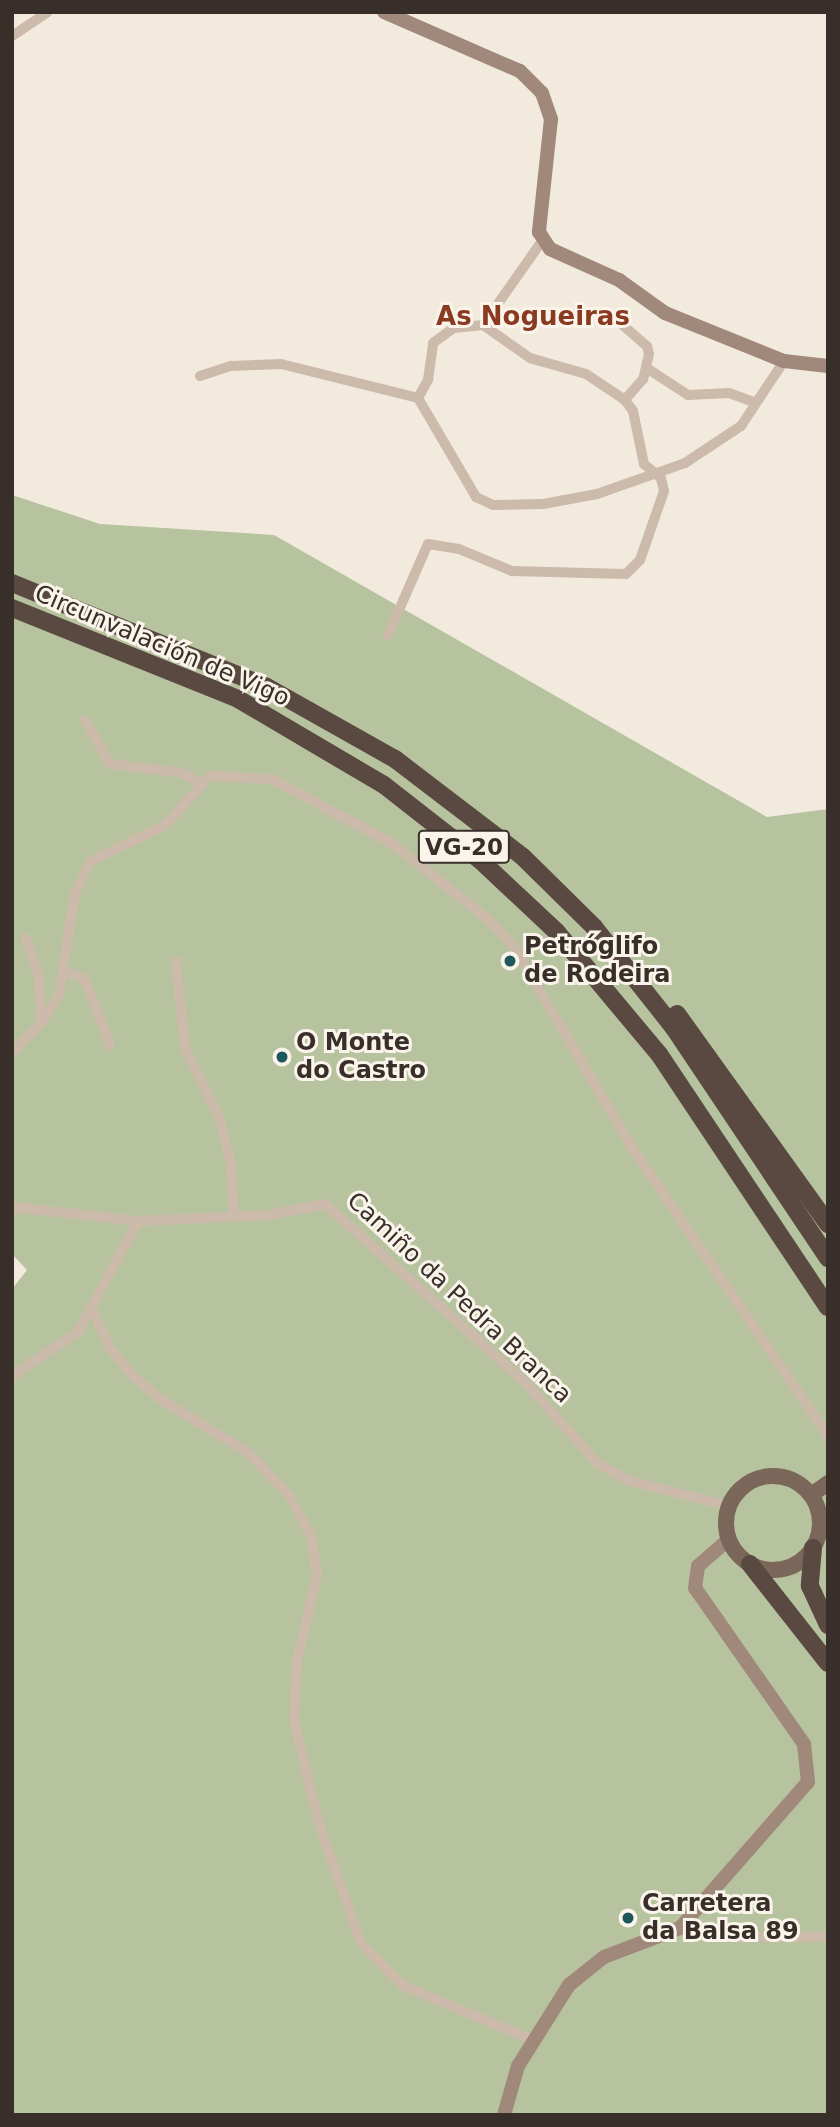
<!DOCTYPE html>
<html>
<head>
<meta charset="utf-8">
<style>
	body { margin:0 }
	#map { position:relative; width:840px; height:2127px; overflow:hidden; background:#f3eade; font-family:"DejaVu Sans",sans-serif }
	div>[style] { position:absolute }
	.green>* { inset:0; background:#b6c39e }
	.street>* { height:10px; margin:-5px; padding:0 5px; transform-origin:5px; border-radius:5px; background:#ccbaaa }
	.secondary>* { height:14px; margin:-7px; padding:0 7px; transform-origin:7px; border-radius:7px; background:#a0887b }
	.primary>* { height:16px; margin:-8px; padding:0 8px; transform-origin:8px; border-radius:8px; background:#7b665a }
	.primary>.ring { margin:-8px; padding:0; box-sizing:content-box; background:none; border:16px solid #7b665a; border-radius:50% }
	.highway>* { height:18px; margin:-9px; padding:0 9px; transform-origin:9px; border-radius:9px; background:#5a4940 }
	.dots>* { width:19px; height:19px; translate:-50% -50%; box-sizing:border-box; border:4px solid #faf4eb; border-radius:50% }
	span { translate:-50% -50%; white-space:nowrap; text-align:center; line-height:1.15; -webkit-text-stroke:6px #faf4eb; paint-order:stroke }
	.shield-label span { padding:2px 5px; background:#faf4eb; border:2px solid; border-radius:5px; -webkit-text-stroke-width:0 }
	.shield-label { font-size:23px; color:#392f2a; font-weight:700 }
	.street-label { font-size:24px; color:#392f2a }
	.poi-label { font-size:24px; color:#392f2a; font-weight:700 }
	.left { translate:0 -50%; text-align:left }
	.neighbourhood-label { font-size:26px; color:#8a3a21; font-weight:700 }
	.frame { position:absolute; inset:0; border:14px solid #392f2a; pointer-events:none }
</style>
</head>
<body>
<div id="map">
	<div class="green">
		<i style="clip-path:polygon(12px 495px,100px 524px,274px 535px,767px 817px,828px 809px,828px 2115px,12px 2115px,12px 1289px,27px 1270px,12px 1254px)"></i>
	</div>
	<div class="street">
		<i style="left:12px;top:36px;width:43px;rotate:-33.7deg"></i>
		<i style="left:618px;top:321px;width:38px;rotate:41deg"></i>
		<i style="left:647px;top:346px;width:8px;rotate:76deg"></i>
		<i style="left:649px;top:354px;width:26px;rotate:103deg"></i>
		<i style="left:643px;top:379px;width:28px;rotate:131deg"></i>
		<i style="left:648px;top:369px;width:48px;rotate:33deg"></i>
		<i style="left:688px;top:395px;width:41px;rotate:-2.8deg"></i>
		<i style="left:729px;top:393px;width:27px;rotate:20deg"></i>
		<i style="left:200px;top:376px;width:33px;rotate:-18deg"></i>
		<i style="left:231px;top:366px;width:50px;rotate:-2.3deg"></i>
		<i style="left:281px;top:364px;width:141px;rotate:13.9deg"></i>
		<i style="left:418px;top:398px;width:115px;rotate:59.6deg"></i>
		<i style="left:476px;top:497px;width:19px;rotate:25deg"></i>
		<i style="left:493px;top:505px;width:50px;rotate:-1.1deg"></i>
		<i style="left:543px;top:504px;width:55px;rotate:-10.5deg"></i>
		<i style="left:597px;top:494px;width:93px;rotate:-19.4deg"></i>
		<i style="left:685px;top:463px;width:67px;rotate:-33.5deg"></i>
		<i style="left:741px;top:426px;width:78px;rotate:-56.5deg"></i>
		<i style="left:418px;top:398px;width:21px;rotate:-61deg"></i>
		<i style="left:428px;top:380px;width:37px;rotate:-82deg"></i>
		<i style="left:433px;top:343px;width:26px;rotate:-36deg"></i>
		<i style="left:454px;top:328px;width:29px;rotate:-6deg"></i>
		<i style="left:483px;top:325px;width:103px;rotate:-54.9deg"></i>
		<i style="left:388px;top:635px;width:99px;rotate:-66.3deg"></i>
		<i style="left:428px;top:544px;width:31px;rotate:9deg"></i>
		<i style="left:459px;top:549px;width:57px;rotate:22.5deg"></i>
		<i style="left:512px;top:571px;width:114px;rotate:1.5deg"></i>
		<i style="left:626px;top:574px;width:20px;rotate:-45deg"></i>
		<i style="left:640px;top:560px;width:73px;rotate:-70.8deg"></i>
		<i style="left:664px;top:491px;width:13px;rotate:-103deg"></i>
		<i style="left:661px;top:478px;width:22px;rotate:-141deg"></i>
		<i style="left:644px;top:464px;width:54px;rotate:-101.7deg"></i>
		<i style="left:633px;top:411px;width:14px;rotate:-126deg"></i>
		<i style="left:625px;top:400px;width:47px;rotate:-146.3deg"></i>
		<i style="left:586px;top:374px;width:58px;rotate:-164.1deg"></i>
		<i style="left:530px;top:358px;width:57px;rotate:-144.9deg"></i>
		<i style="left:85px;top:720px;width:51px;rotate:60.4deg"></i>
		<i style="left:110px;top:764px;width:74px;rotate:7deg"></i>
		<i style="left:183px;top:773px;width:19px;rotate:32deg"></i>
		<i style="left:26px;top:938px;width:41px;rotate:71.6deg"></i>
		<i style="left:39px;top:977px;width:46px;rotate:87.5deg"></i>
		<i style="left:176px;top:961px;width:87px;rotate:84.1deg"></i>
		<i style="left:185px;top:1048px;width:77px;rotate:63.8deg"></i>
		<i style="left:219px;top:1117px;width:49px;rotate:75.7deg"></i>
		<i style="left:231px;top:1164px;width:50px;rotate:86.6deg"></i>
		<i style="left:66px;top:972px;width:18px;rotate:19deg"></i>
		<i style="left:83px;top:978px;width:10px;rotate:61deg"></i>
		<i style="left:88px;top:987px;width:62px;rotate:69.2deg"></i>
		<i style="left:12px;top:1053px;width:42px;rotate:-46deg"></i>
		<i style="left:41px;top:1023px;width:34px;rotate:-58deg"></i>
		<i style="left:59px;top:994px;width:102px;rotate:-81deg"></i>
		<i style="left:75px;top:893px;width:34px;rotate:-64deg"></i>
		<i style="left:90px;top:862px;width:84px;rotate:-26.3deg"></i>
		<i style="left:165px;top:825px;width:67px;rotate:-47.4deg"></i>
		<i style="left:210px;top:776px;width:62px;rotate:2.8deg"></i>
		<i style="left:272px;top:779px;width:137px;rotate:28.2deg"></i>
		<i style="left:393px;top:844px;width:122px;rotate:38.4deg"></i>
		<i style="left:489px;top:920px;width:37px;rotate:47deg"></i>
		<i style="left:514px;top:947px;width:234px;rotate:59.5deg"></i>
		<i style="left:633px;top:1149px;width:347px;rotate:55.8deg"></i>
		<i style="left:12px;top:1207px;width:127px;rotate:6.3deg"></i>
		<i style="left:138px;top:1221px;width:132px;rotate:-2.6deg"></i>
		<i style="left:270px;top:1215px;width:56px;rotate:-11.3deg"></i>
		<i style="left:325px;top:1204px;width:271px;rotate:41.7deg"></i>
		<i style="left:527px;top:1384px;width:106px;rotate:48.5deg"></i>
		<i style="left:597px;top:1463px;width:38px;rotate:29deg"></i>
		<i style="left:630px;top:1481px;width:101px;rotate:14.3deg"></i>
		<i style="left:91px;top:1307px;width:45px;rotate:65.1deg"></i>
		<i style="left:110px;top:1348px;width:35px;rotate:51deg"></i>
		<i style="left:132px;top:1375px;width:39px;rotate:40deg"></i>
		<i style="left:162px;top:1400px;width:103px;rotate:31.5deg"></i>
		<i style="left:250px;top:1454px;width:59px;rotate:47.1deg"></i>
		<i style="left:290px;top:1497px;width:44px;rotate:61.7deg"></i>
		<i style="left:311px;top:1536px;width:39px;rotate:81deg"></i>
		<i style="left:317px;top:1575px;width:88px;rotate:103.1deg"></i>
		<i style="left:297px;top:1661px;width:60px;rotate:92.9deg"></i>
		<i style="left:294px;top:1721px;width:102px;rotate:76.4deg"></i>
		<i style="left:318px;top:1820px;width:129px;rotate:71deg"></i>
		<i style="left:360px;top:1942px;width:60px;rotate:45.7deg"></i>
		<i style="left:402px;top:1985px;width:141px;rotate:22.9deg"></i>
		<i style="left:12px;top:1376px;width:79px;rotate:-33.7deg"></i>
		<i style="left:78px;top:1332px;width:126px;rotate:-61.6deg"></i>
		<i style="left:680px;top:1928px;width:50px;rotate:10.4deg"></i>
		<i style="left:729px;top:1937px;width:99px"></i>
	</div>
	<div class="secondary">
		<i style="left:384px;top:12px;width:148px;rotate:23.5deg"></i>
		<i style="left:520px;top:71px;width:31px;rotate:45deg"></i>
		<i style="left:542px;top:93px;width:28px;rotate:71deg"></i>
		<i style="left:551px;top:119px;width:114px;rotate:96.1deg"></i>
		<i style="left:539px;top:232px;width:20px;rotate:57deg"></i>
		<i style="left:550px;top:249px;width:76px;rotate:24.2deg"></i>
		<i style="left:619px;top:280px;width:57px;rotate:35.7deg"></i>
		<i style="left:665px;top:313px;width:128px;rotate:22deg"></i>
		<i style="left:784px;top:361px;width:44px;rotate:6.5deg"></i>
		<i style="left:504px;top:2115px;width:51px;rotate:-74.1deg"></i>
		<i style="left:518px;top:2066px;width:96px;rotate:-57.8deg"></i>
		<i style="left:569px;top:1985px;width:45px;rotate:-38.7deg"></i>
		<i style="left:604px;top:1957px;width:81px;rotate:-20.9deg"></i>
		<i style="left:680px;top:1928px;width:194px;rotate:-48.8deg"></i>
		<i style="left:808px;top:1782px;width:38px;rotate:-96deg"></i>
		<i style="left:804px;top:1744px;width:190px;rotate:-124.9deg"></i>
		<i style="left:695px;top:1588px;width:22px;rotate:-82deg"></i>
		<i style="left:698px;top:1566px;width:40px;rotate:-41deg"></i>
	</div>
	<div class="primary">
		<i class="ring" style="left:726px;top:1476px;width:78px;height:78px"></i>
		<i style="left:811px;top:1495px;width:21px;rotate:-35deg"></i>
	</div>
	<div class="highway">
		<i style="left:12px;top:583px;width:275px;rotate:22.2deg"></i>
		<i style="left:267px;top:687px;width:147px;rotate:29.4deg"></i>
		<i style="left:395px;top:759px;width:161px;rotate:37.4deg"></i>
		<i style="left:523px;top:857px;width:100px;rotate:44.6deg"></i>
		<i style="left:594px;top:927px;width:129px;rotate:51.6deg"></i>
		<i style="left:674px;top:1028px;width:277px;rotate:56.2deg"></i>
		<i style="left:12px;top:608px;width:244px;rotate:21.9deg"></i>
		<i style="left:238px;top:699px;width:169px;rotate:30.5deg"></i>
		<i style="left:384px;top:785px;width:122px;rotate:38deg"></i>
		<i style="left:480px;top:860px;width:104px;rotate:43.1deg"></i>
		<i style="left:556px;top:931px;width:160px;rotate:50.1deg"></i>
		<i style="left:659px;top:1054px;width:304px;rotate:56.3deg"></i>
		<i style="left:677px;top:1014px;width:259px;rotate:54.3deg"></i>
		<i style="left:813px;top:1548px;width:38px;rotate:95deg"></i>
		<i style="left:810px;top:1586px;width:43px;rotate:65.2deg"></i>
		<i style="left:750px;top:1564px;width:126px;rotate:51.8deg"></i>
	</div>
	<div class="dots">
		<i style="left:510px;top:961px;background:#1e585c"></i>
		<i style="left:282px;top:1057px;background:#1e585c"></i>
		<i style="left:628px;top:1918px;background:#1e585c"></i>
	</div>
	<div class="shield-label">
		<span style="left:464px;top:847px">VG-20</span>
	</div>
	<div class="street-label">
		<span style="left:162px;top:646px;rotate:23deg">Circunvalación de Vigo</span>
		<span style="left:459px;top:1298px;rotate:43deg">Camiño da Pedra Branca</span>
	</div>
	<div class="poi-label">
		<span class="left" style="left:524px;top:961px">Petróglifo<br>de Rodeira</span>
		<span class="left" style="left:296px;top:1057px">O Monte<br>do Castro</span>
		<span class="left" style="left:642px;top:1918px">Carretera<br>da Balsa 89</span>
	</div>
	<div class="neighbourhood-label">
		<span style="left:533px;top:317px">As Nogueiras</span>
	</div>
	<div class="frame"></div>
</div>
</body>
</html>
